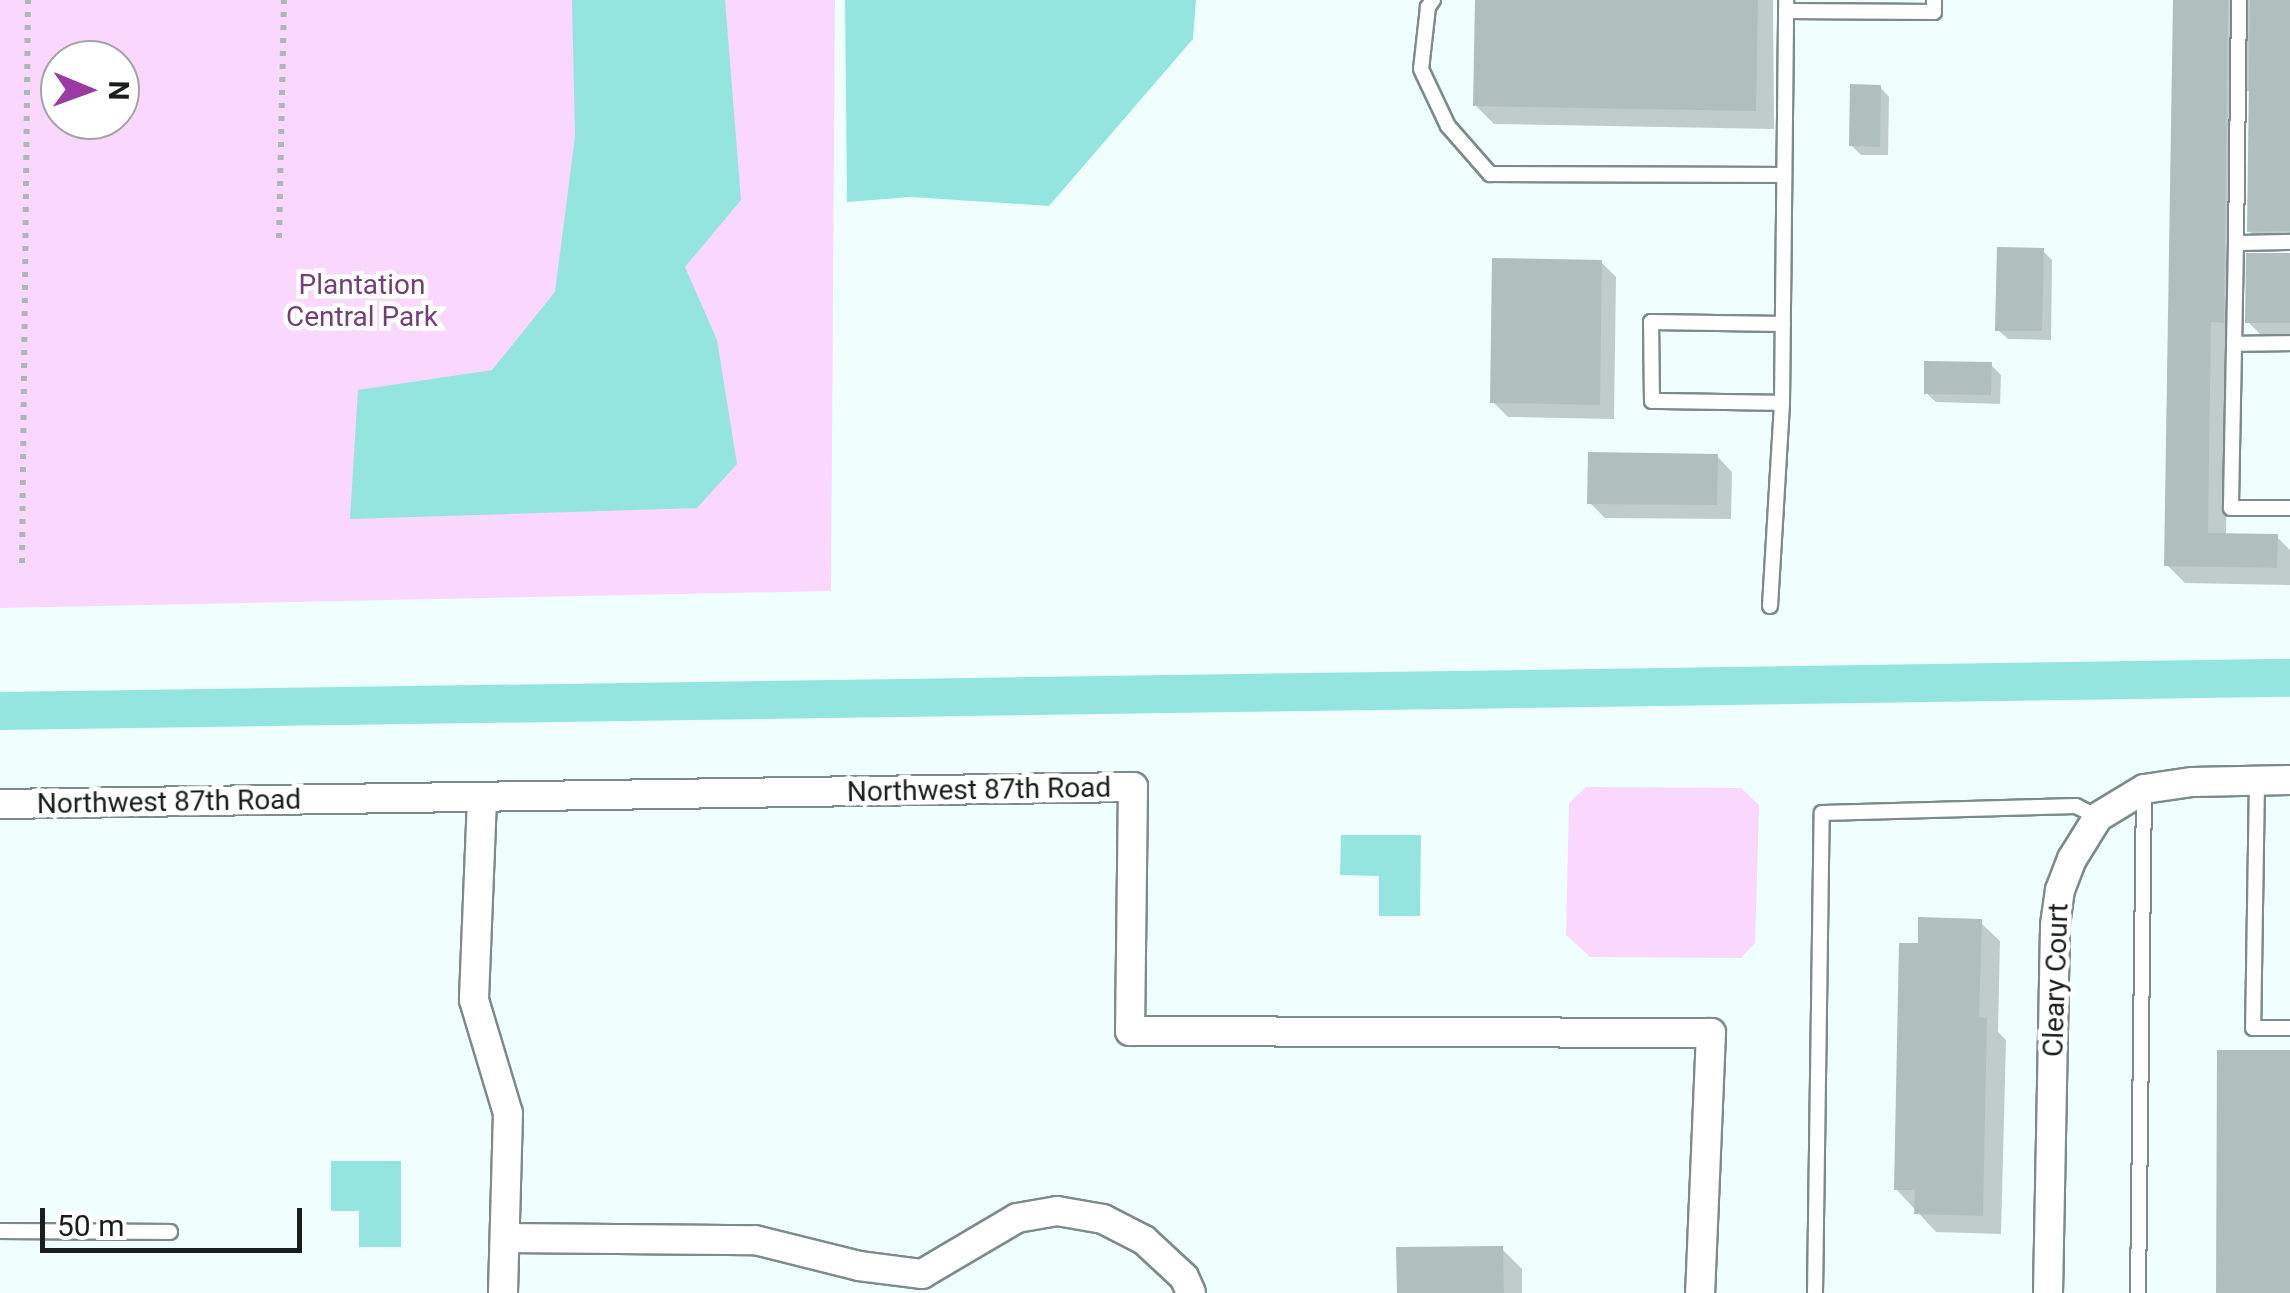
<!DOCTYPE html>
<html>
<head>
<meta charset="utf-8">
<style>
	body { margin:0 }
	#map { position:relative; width:2290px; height:1293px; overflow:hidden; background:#f0fffe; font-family:Roboto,sans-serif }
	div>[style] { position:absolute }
	.green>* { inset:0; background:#fad7fc }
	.water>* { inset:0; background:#94e5e0 }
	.shadow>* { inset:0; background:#0003 }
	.canal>* { height:38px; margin:-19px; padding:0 19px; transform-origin:19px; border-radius:19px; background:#94e5e0 }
	.building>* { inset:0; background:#b0bfbe }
	.path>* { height:6px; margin-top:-3px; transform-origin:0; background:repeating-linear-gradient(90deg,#acb7b6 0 5px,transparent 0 13px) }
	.roads { filter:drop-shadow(2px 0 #7d8b8a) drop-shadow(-2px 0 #7d8b8a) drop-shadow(0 2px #7d8b8a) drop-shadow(0 -2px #7d8b8a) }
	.lane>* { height:14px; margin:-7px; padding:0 7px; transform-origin:7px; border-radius:7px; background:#fff }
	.street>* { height:28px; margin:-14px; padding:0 14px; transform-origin:14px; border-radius:14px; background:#fff }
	span { translate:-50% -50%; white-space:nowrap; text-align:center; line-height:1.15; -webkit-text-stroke:9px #fff; paint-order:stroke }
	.park-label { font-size:28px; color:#743f78 }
	.street-label { font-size:28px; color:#191e1d }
	.north { position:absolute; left:40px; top:40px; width:100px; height:100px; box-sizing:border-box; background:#fff; border:2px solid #a3a5a5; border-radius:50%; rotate:91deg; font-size:28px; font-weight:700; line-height:40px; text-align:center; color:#191e1d }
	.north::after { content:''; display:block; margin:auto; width:35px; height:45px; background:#9a3aa2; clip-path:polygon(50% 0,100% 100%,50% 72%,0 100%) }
	.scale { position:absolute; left:40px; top:1208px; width:262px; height:45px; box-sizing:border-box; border:5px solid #191e1d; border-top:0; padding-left:12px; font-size:30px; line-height:35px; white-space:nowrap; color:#191e1d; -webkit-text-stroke:8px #fff; paint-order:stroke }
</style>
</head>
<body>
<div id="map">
	<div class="green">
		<i style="clip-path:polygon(evenodd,0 0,835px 0,831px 591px,0 608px,0 0,60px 60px,120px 60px,120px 120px,60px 120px,60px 60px)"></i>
		<i style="clip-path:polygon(1586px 787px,1741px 788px,1759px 805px,1755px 943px,1741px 958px,1590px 957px,1566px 935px,1569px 803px)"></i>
	</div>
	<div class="water">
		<i style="clip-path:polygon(572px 0,725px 0,741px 200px,685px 267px,717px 340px,737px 464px,697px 508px,350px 519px,358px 390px,492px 370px,555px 292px,575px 136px)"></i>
		<i style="clip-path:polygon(845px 0,1196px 0,1193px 39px,1049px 206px,911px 197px,847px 202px)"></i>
		<i style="clip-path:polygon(1341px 835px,1421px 835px,1420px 916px,1379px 916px,1379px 876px,1340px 875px)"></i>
		<i style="clip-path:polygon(331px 1161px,401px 1161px,401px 1247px,359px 1247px,359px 1211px,331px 1211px)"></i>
	</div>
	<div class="shadow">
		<i style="clip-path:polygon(1477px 0,1773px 0,1774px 129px,1494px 124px,1475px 105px)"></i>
		<i style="clip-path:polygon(2175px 0,2290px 0,2290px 249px,2267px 249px,2249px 231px,2251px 91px,2246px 91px,2241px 340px,2228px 340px,2226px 536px,2277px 537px,2290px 550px,2290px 585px,2185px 583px,2167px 565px)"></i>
		<i style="clip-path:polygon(1880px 87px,1889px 97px,1888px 155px,1861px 155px,1851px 145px)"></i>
		<i style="clip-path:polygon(2043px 251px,2052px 260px,2051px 340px,2008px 339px,1998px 330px)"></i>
		<i style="clip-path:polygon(2290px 255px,2290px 340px,2266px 340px,2248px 322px)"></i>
		<i style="clip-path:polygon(1601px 262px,1616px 277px,1614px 419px,1508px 417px,1493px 402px)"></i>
		<i style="clip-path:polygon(1991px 365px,2001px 375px,2000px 404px,1936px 402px,1926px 393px)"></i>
		<i style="clip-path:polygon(1717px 456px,1732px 472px,1731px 519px,1605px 518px,1590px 503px)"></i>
		<i style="clip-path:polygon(1980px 922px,2000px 941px,1998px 1032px,2006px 1040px,2001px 1234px,1936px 1232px,1896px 1189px,1920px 946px)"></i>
		<i style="clip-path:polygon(1502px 1249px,1522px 1269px,1522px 1293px,1278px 1293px,1399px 1293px)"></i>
	</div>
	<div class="canal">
		<i style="left:0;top:711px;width:2290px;rotate:-0.83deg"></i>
	</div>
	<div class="building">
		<i style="clip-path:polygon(1475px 0,1758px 0,1756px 111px,1473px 106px)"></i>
		<i style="clip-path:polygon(2173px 0,2228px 0,2224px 323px,2211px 322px,2208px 533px,2278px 534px,2277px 568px,2164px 566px)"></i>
		<i style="clip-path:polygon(2250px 0,2290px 0,2290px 231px,2247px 232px)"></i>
		<i style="clip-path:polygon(1850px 84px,1881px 85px,1880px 147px,1849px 146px)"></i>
		<i style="clip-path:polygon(1997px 247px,2044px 248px,2042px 331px,1995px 331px)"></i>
		<i style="clip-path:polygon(2246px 253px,2290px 253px,2290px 323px,2245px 323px)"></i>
		<i style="clip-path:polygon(1492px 258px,1602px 260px,1600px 405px,1490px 403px)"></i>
		<i style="clip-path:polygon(1924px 361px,1992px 362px,1991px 395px,1924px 394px)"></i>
		<i style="clip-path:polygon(1588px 452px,1718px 454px,1717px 505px,1587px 504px)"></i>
		<i style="clip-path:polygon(1918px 917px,1982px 919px,1979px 1017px,1987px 1018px,1983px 1216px,1914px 1214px,1915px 1190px,1894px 1190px,1899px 943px,1918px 943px)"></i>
		<i style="clip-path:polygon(2217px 1050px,2290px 1050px,2290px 1293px,2216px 1293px)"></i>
		<i style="clip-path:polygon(1503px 1246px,1504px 1293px,1397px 1293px,1396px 1247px)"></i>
	</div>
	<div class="path">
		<i style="left:279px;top:238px;width:238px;rotate:-88.8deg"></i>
		<i style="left:22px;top:563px;width:563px;rotate:-89.39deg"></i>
	</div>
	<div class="roads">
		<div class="lane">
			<i style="left:1433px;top:0;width:9px;rotate:126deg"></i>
			<i style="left:1428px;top:7px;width:62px;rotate:96.4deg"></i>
			<i style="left:1421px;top:69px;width:63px;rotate:64.7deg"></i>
			<i style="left:1448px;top:126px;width:64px;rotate:48.8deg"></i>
			<i style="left:1490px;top:174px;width:294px;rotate:0.2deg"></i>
			<i style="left:2239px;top:0;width:243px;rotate:90.7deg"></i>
			<i style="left:2236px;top:243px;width:54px;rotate:-1.1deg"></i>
			<i style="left:1786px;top:11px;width:148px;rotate:0.4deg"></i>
			<i style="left:1934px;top:12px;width:12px;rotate:-90deg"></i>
			<i style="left:2236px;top:243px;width:265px;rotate:91.1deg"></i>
			<i style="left:2231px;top:508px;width:59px"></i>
			<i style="left:2234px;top:344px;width:56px;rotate:-1deg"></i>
			<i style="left:1782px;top:403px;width:130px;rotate:-179.1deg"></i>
			<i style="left:1652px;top:401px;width:79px;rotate:-90.7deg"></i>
			<i style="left:1651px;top:322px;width:132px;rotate:0.9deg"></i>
			<i style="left:1770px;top:606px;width:203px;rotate:-86.6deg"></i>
			<i style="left:1782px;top:403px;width:403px;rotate:-89.4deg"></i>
			<i style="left:2257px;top:781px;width:247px;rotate:90.9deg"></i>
			<i style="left:2253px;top:1028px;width:37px"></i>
			<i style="left:0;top:1231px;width:170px;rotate:0.3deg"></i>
			<i style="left:1815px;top:1293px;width:480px;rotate:-89.2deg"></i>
			<i style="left:1822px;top:813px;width:254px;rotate:-1.6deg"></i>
			<i style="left:2076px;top:806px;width:25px;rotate:27deg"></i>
			<i style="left:2138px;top:1293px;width:504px;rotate:-89.32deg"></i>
		</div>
		<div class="street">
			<i style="left:482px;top:799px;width:201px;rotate:92.3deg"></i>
			<i style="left:474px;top:1000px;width:118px;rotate:73.3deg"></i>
			<i style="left:508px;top:1113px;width:180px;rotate:91.6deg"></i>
			<i style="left:0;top:804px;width:1133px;rotate:-0.86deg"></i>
			<i style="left:1133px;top:787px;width:244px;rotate:90.7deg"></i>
			<i style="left:1130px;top:1031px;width:581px;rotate:0.2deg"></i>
			<i style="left:1711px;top:1033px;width:260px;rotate:92.4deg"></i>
			<i style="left:506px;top:1238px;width:249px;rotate:0.5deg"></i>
			<i style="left:755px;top:1240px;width:107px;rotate:14deg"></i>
			<i style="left:859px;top:1266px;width:64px;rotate:7.2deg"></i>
			<i style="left:922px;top:1274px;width:110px;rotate:-30.5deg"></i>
			<i style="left:1017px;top:1218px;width:41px;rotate:-9.9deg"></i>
			<i style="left:1057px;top:1211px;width:47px;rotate:9.9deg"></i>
			<i style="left:1103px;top:1219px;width:46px;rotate:27.1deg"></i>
			<i style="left:1144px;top:1240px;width:54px;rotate:42.8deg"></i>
			<i style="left:1184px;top:1277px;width:17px;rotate:66deg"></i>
			<i style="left:2048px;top:1293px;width:368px;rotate:-88.9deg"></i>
			<i style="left:2055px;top:925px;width:35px;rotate:-82deg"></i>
			<i style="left:2060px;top:890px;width:33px;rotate:-69deg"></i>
			<i style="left:2072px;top:859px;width:49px;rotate:-58.2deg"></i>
			<i style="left:2098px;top:817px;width:54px;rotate:-31.3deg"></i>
			<i style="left:2144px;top:789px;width:49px;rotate:-8.3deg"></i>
			<i style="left:2192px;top:782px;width:98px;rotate:-1.2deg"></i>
		</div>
	</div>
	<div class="park-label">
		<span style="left:362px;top:301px">Plantation<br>Central Park</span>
	</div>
	<div class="street-label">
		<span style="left:979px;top:790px;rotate:-1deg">Northwest 87th Road</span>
		<span style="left:169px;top:802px;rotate:-1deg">Northwest 87th Road</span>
		<span style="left:2056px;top:980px;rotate:-88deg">Cleary Court</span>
	</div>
	<div class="north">N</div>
	<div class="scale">50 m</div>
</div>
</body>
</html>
